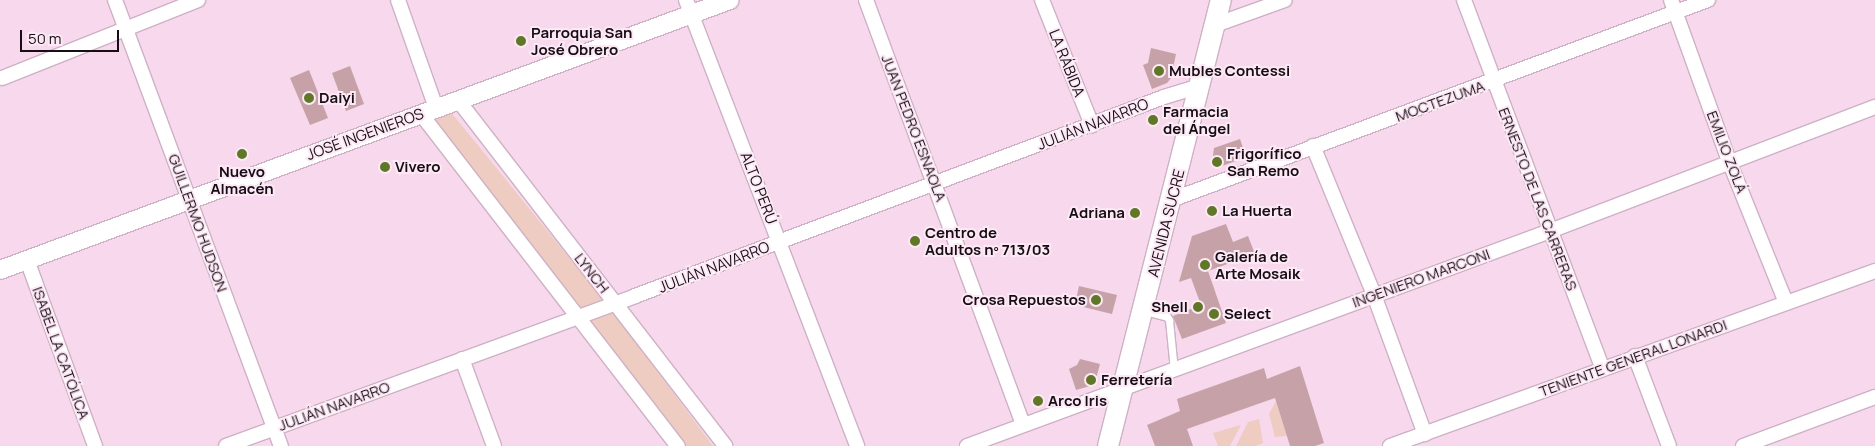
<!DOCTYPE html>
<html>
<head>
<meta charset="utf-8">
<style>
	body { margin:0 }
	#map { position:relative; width:1875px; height:446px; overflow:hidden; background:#f7d8ec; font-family:Manrope,sans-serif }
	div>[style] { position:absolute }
	.green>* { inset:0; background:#eeccc2 }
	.building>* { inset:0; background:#c6a2a8 }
	.roads { filter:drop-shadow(1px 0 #ceb1c4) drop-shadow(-1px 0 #ceb1c4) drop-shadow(0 1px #ceb1c4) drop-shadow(0 -1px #ceb1c4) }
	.service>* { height:7px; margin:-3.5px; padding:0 3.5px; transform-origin:3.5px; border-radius:3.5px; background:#fff }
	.minor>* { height:14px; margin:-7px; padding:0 7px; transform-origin:7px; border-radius:7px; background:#fff }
	.tertiary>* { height:18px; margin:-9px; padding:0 9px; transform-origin:9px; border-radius:9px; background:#fff }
	.secondary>* { height:20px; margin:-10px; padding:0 10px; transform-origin:10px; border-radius:10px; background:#fff }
	.dots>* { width:14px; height:14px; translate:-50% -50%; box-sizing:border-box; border:2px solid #fce9f5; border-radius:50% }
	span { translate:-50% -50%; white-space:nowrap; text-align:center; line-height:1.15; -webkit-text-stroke:4px #fce9f5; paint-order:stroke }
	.poi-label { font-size:15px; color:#170d14; font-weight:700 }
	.left { translate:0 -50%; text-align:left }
	.right { translate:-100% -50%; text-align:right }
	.street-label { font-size:15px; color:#170d14 }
	.scale { position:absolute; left:20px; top:30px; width:99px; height:22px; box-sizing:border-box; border:2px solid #170d14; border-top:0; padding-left:6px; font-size:15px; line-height:18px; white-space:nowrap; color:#170d14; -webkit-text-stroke:4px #fce9f5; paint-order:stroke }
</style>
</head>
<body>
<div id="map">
	<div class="green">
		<i style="clip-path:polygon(450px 111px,610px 308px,713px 446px,683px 446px,429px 117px)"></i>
		<i style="clip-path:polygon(1276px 401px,1287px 436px,1275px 437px,1269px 414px)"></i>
		<i style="clip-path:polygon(1259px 419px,1263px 443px,1256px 446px,1236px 446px,1248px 422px)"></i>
		<i style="clip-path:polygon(1241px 425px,1230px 446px,1218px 446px,1213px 433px)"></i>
	</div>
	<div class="building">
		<i style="clip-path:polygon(1151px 48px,1176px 54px,1171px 78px,1167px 83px,1152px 89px,1143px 65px,1148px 63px)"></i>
		<i style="clip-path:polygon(350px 66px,364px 104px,346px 111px,332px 73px)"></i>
		<i style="clip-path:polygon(309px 70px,328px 118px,310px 125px,290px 78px)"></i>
		<i style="clip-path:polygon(1240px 139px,1246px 157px,1217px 168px,1212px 163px,1214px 148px)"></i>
		<i style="clip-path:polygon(1226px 224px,1233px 242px,1248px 236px,1255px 254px,1208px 271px,1226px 323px,1182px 339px,1173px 316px,1201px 305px,1191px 278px,1179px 282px,1192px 236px)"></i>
		<i style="clip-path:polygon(1079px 286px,1117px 295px,1112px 314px,1075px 305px)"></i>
		<i style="clip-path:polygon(1080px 359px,1100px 364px,1096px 379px,1090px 386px,1076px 390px,1069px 369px,1077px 365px)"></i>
		<i style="clip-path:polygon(1300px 366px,1324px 443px,1315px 446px,1290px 446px,1275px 398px,1187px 429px,1193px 446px,1155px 446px,1147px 425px,1180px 411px,1177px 399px,1264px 368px,1267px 379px)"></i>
	</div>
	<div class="roads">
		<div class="service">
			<i style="left:1145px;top:311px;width:23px;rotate:15deg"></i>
			<i style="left:1167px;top:317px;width:4px;rotate:56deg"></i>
			<i style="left:1169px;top:320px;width:50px;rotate:84.3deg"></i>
		</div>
		<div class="minor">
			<i style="left:115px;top:0;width:476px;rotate:69.6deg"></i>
			<i style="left:398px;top:0;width:114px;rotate:70.6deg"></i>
			<i style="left:686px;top:0;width:478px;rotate:69deg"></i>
			<i style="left:866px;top:0;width:453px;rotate:69.7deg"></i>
			<i style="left:1042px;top:0;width:135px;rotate:68.2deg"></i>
			<i style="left:1464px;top:0;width:394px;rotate:69.4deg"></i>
			<i style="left:1671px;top:0;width:171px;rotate:70.2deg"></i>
			<i style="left:1729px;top:161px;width:153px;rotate:68.1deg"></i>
			<i style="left:1215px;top:25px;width:74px;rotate:-19.7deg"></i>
			<i style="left:2px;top:78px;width:211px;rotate:-21.7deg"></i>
			<i style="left:458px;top:100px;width:437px;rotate:52.3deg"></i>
			<i style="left:421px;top:114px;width:420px;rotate:52.3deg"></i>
			<i style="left:1313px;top:146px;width:161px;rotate:67.7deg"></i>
			<i style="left:1374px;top:295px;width:148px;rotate:69.9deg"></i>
			<i style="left:1171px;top:200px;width:573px;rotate:-20.43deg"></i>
			<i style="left:27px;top:260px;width:198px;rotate:69.9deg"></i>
			<i style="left:1635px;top:356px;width:96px;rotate:69.3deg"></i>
			<i style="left:462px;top:359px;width:93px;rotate:69.8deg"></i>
			<i style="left:226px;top:446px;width:436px;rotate:-20.1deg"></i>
			<i style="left:635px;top:296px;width:565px;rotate:-20.62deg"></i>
			<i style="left:1164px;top:97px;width:39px;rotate:-17deg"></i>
			<i style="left:967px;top:446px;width:621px;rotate:-20.24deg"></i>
			<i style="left:1550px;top:231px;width:348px;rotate:-20.9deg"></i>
			<i style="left:1390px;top:446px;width:516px;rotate:-19.84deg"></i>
			<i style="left:1743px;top:446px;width:141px;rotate:-20.4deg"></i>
		</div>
		<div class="tertiary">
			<i style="left:0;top:270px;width:778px;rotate:-20.3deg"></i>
		</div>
		<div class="secondary">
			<i style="left:1108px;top:446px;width:460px;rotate:-75.8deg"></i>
		</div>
	</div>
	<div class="dots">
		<i style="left:521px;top:41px;background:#617728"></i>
		<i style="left:1159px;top:71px;background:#617728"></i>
		<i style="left:309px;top:98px;background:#617728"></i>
		<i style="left:1153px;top:120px;background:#617728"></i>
		<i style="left:242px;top:154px;background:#617728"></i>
		<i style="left:1217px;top:162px;background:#617728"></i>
		<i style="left:385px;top:167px;background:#617728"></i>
		<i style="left:1212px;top:211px;background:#617728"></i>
		<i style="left:1135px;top:213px;background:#617728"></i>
		<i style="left:915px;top:241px;background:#617728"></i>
		<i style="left:1205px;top:265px;background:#617728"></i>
		<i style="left:1096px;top:300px;background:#617728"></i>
		<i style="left:1198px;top:307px;background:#617728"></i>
		<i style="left:1214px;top:314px;background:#617728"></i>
		<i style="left:1091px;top:380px;background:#617728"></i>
		<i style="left:1038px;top:401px;background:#617728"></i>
	</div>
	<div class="poi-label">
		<span class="left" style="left:531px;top:41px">Parroquia San<br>José Obrero</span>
		<span class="left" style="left:1169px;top:71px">Mubles Contessi</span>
		<span class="left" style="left:319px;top:98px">Daiyi</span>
		<span class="left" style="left:1163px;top:120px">Farmacia<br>del Ángel</span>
		<span class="left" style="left:1227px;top:162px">Frigorífico<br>San Remo</span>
		<span class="left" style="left:395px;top:167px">Vivero</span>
		<span style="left:242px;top:180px">Nuevo<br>Almacén</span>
		<span class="left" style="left:1222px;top:211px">La Huerta</span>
		<span class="right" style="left:1125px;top:213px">Adriana</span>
		<span class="left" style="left:925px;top:241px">Centro de<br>Adultos nº 713/03</span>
		<span class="left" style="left:1215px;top:265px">Galería de<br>Arte Mosaik</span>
		<span class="right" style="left:1086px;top:300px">Crosa Repuestos</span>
		<span class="right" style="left:1188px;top:307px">Shell</span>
		<span class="left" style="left:1224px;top:314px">Select</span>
		<span class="left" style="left:1101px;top:380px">Ferretería</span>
		<span class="left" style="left:1048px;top:401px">Arco Iris</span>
	</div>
	<div class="street-label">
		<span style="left:1067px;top:63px;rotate:68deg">LA RÁBIDA</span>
		<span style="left:1440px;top:101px;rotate:-20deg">MOCTEZUMA</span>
		<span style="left:1093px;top:124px;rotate:-21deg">JULIÁN NAVARRO</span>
		<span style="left:914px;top:128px;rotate:69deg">JUAN PEDRO ESNAOLA</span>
		<span style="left:365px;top:134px;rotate:-20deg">JOSÉ INGENIEROS</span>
		<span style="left:1727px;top:152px;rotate:69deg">EMILIO ZOLÁ</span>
		<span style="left:759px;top:188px;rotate:69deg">ALTO PERÚ</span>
		<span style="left:1538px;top:199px;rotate:69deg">ERNESTO DE LAS CARRERAS</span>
		<span style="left:198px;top:223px;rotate:70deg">GUILLERMO HUDSON</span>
		<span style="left:1166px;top:223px;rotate:-76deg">AVENIDA SUCRE</span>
		<span style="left:714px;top:267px;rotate:-21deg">JULIÁN NAVARRO</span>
		<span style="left:592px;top:273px;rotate:52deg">LYNCH</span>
		<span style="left:1421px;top:278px;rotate:-20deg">INGENIERO MARCONI</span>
		<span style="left:61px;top:353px;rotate:70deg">ISABEL LA CATÓLICA</span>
		<span style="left:1633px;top:358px;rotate:-20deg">TENIENTE GENERAL LONARDI</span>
		<span style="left:334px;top:406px;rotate:-20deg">JULIÁN NAVARRO</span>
	</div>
	<div class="scale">50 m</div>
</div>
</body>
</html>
